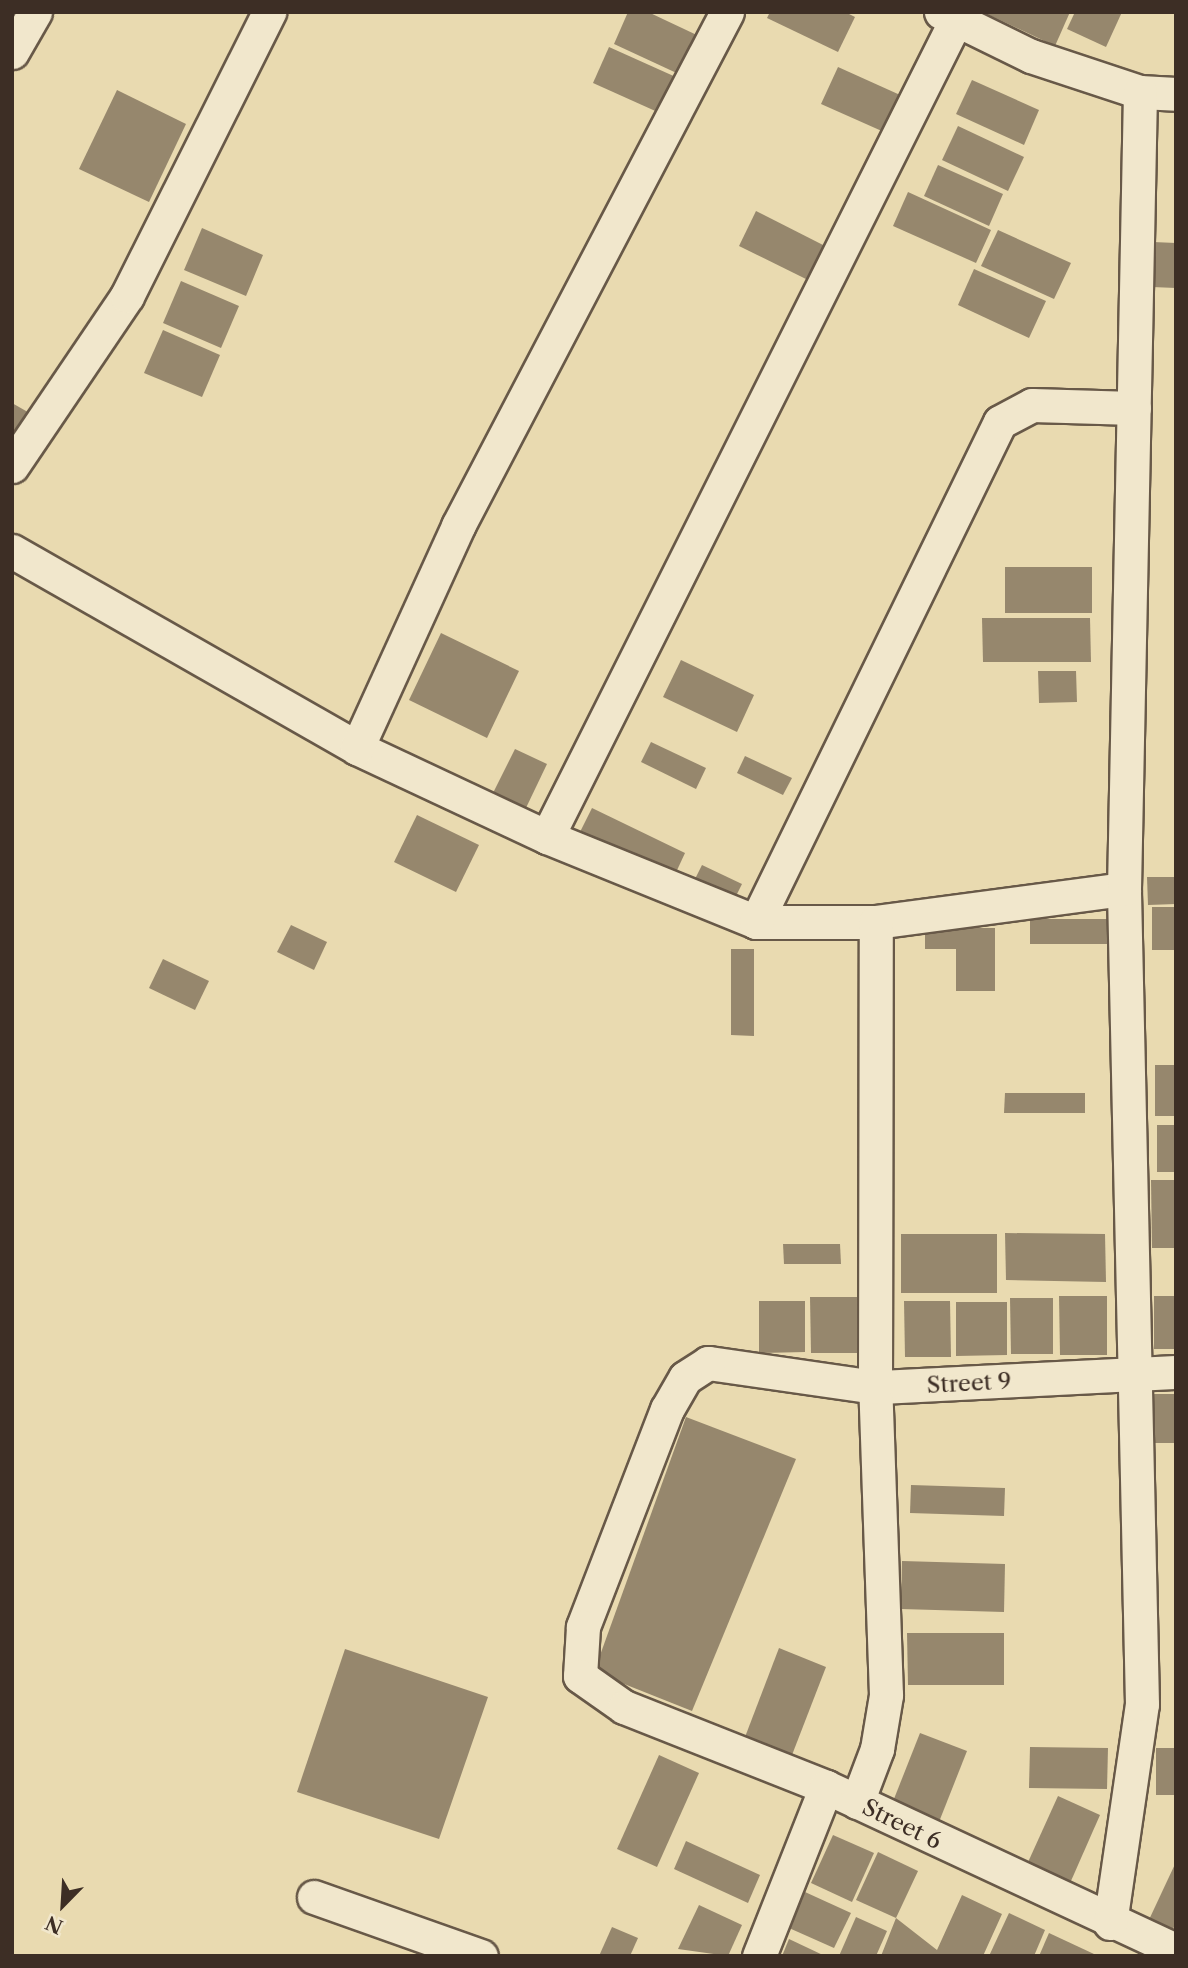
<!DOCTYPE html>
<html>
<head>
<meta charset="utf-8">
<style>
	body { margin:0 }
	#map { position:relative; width:1188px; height:1968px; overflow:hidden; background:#e9dab0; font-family:"Libre Caslon Text",serif }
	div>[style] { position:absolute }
	.building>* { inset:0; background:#96876d }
	.roads { filter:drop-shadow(2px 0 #685948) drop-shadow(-2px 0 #685948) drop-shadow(0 2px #685948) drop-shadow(0 -2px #685948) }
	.minor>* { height:33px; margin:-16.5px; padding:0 16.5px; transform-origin:16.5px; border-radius:16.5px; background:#f1e7cc }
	span { translate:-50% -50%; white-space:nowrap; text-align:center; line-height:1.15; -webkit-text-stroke:7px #f1e7cc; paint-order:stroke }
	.street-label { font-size:23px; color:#3d2e25 }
	.frame { position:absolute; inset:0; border:14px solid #3d2e25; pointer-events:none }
	.north { position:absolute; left:28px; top:1870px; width:70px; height:70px; -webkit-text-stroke:5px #f1e7cc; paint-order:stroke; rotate:204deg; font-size:19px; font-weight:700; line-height:28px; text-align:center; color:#3d2e25 }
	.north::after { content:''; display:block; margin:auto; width:24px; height:32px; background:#3d2e25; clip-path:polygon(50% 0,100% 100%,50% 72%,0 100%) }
</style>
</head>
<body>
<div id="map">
	<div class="building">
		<i style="clip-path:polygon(628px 12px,648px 12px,701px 37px,683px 76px,614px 44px)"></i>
		<i style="clip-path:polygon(770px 12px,845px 12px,855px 17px,838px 52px,767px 18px)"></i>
		<i style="clip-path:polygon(983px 12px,1070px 12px,1055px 46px)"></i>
		<i style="clip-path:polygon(1075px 12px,1122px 12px,1106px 47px,1067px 29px)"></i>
		<i style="clip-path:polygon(609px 47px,678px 78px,662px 114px,593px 83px)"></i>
		<i style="clip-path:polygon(838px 67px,909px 99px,893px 136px,821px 104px)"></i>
		<i style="clip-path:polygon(972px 80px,1039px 110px,1024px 145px,956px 114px)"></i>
		<i style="clip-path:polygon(117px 90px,186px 124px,149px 202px,79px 169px)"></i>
		<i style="clip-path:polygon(958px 126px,1024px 157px,1008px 191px,942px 160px)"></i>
		<i style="clip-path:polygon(938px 165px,1003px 194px,989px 226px,924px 196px)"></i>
		<i style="clip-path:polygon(908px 192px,991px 230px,976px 263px,893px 226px)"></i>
		<i style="clip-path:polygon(756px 211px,827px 247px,810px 281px,739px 246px)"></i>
		<i style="clip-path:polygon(202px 228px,263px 255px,246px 296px,184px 270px)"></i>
		<i style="clip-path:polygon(998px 230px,1071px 263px,1054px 299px,981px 266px)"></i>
		<i style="clip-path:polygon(1153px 242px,1176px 243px,1176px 288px,1152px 287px)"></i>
		<i style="clip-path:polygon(974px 269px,1046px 301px,1029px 338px,958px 305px)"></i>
		<i style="clip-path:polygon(181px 281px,239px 306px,221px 348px,163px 323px)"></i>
		<i style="clip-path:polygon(163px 330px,220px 355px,202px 397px,144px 373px)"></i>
		<i style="clip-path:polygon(12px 403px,33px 415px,21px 434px,12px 429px)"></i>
		<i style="clip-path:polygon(1005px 567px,1092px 567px,1092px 613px,1005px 613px)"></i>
		<i style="clip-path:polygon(982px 618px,1090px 618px,1091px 662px,983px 662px)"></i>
		<i style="clip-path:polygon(441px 633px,519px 671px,487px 738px,409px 700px)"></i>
		<i style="clip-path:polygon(681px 660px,754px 695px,737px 732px,663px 697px)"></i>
		<i style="clip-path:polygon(1038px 671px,1076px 671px,1077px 702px,1039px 703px)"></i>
		<i style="clip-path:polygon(651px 742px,706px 768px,696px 789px,641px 762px)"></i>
		<i style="clip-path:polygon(515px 749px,547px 764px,525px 810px,492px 795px)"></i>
		<i style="clip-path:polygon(745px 756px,792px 778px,783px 795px,737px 773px)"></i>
		<i style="clip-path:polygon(592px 808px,685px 853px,672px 881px,578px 836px)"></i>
		<i style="clip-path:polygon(417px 815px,479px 845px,456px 892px,394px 862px)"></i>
		<i style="clip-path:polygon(702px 865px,742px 884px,733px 902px,693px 883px)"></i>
		<i style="clip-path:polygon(1147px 877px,1176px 877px,1176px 904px,1148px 905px)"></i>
		<i style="clip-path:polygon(1152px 907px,1176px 907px,1176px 950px,1152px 950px)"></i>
		<i style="clip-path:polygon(1030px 919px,1118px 919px,1118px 944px,1030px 944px)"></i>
		<i style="clip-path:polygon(291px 925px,327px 942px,314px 970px,277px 952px)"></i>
		<i style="clip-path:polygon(925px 928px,995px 928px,995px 991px,956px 991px,956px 949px,925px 949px)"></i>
		<i style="clip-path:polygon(731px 949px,754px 949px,754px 1036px,731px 1035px)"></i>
		<i style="clip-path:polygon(163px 959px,209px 981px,195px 1010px,149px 988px)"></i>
		<i style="clip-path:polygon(1155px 1065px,1176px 1065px,1176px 1116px,1155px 1116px)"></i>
		<i style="clip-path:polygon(1005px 1093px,1085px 1093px,1085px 1113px,1004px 1113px)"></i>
		<i style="clip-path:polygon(1157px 1125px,1176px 1125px,1176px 1172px,1157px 1172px)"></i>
		<i style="clip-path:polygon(1151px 1180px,1176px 1180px,1176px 1248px,1152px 1248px)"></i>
		<i style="clip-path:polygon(1005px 1233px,1105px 1234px,1106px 1282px,1006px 1280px)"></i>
		<i style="clip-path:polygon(901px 1234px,997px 1234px,997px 1293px,901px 1293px)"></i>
		<i style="clip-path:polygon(783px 1244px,840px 1244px,841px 1264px,784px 1264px)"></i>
		<i style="clip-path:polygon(1059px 1296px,1107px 1296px,1107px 1355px,1060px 1355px)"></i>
		<i style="clip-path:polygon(1154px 1296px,1176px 1296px,1176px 1349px,1154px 1349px)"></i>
		<i style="clip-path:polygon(810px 1297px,857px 1297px,857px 1353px,811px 1353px)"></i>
		<i style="clip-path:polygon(1010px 1298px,1053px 1298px,1053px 1354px,1011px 1354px)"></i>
		<i style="clip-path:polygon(759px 1301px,805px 1301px,805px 1352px,759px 1353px)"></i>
		<i style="clip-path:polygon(904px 1301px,950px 1301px,951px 1357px,905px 1357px)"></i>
		<i style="clip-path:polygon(956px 1302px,1007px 1302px,1007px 1355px,956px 1356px)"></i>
		<i style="clip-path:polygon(1151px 1394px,1176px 1394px,1176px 1443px,1151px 1443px)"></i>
		<i style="clip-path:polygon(686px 1417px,796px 1459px,692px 1711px,594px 1672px)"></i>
		<i style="clip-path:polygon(911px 1485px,1005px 1488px,1004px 1516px,910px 1513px)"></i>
		<i style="clip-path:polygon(902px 1561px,1005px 1564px,1004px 1612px,901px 1609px)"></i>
		<i style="clip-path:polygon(907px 1633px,1004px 1633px,1004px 1685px,908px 1685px)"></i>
		<i style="clip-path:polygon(779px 1648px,826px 1667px,792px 1755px,745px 1737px)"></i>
		<i style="clip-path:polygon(345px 1649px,488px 1697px,439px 1839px,297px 1792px)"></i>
		<i style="clip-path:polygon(920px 1733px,967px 1751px,937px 1827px,890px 1809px)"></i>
		<i style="clip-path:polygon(1030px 1747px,1108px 1748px,1107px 1789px,1029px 1788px)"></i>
		<i style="clip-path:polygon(1156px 1748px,1176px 1748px,1176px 1795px,1156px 1795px)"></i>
		<i style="clip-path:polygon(659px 1755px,699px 1773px,657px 1867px,617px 1849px)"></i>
		<i style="clip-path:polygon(1058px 1796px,1100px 1815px,1067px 1890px,1024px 1871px)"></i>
		<i style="clip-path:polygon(833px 1835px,874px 1853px,852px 1902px,811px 1883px)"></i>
		<i style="clip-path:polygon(686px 1841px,760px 1875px,748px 1903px,674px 1869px)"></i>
		<i style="clip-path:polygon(878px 1852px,918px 1871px,896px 1918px,856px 1900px)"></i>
		<i style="clip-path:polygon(1176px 1862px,1176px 1923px,1170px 1935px,1147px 1924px)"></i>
		<i style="clip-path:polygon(805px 1892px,851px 1913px,834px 1948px,789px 1928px)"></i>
		<i style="clip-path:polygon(962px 1895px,1002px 1914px,983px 1956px,881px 1956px,896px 1918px,937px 1950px)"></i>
		<i style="clip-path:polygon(699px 1905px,742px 1925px,728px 1956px,678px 1949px)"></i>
		<i style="clip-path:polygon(1009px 1913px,1045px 1930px,1034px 1956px,989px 1956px)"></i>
		<i style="clip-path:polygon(856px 1917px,887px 1931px,876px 1956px,839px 1956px)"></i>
		<i style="clip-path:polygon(612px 1927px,638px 1938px,630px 1956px,599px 1956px)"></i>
		<i style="clip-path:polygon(1049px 1933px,1094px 1954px,1093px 1956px,1039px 1956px)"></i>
		<i style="clip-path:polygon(789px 1939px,825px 1956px,782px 1956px)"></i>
	</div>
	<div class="roads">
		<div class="minor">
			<i style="left:941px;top:12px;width:100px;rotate:26.1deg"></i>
			<i style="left:1031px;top:56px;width:115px;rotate:18.3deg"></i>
			<i style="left:1140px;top:92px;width:36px;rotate:3deg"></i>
			<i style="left:12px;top:52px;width:46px;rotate:-60.1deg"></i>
			<i style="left:12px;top:466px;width:205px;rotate:-55.9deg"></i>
			<i style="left:127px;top:296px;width:318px;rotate:-63.4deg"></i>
			<i style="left:12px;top:551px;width:397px;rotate:29.7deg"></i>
			<i style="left:357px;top:748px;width:210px;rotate:25.1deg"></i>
			<i style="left:547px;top:837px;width:226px;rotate:22.1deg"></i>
			<i style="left:756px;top:922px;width:120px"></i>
			<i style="left:876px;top:922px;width:250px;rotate:-7.6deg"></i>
			<i style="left:357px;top:748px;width:244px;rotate:-65.5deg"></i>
			<i style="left:458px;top:526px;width:580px;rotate:-62.37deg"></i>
			<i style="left:547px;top:837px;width:923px;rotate:-63.41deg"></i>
			<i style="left:756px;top:922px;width:556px;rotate:-63.99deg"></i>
			<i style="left:1000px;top:422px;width:36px;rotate:-28deg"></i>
			<i style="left:1032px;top:405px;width:102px;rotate:1.7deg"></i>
			<i style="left:1176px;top:1372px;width:301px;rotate:177.1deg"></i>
			<i style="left:875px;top:1387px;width:169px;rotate:-171.8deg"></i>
			<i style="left:708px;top:1363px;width:27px;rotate:147deg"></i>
			<i style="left:685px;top:1378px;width:36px;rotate:120deg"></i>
			<i style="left:667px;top:1409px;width:234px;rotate:111.1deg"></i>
			<i style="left:583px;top:1627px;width:49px;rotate:93.5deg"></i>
			<i style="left:580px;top:1676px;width:54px;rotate:35.2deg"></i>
			<i style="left:624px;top:1707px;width:217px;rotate:21.6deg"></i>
			<i style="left:826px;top:1787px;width:386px;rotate:25deg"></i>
			<i style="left:857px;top:1802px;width:57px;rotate:-69.3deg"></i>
			<i style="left:877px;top:1749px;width:55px;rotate:-80.5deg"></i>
			<i style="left:886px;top:1695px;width:308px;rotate:-92deg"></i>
			<i style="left:875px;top:1387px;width:465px;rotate:-89.9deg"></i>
			<i style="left:314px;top:1897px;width:177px;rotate:19.5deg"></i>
			<i style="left:1110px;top:1923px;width:221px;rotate:-81.7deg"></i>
			<i style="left:1142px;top:1704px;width:815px;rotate:-91.27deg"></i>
			<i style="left:1124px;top:889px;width:797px;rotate:-88.85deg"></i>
			<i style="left:759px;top:1956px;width:182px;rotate:-68.4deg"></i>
		</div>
	</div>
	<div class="street-label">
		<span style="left:969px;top:1383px;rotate:-3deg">Street 9</span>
		<span style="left:902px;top:1824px;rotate:26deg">Street 6</span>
	</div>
	<div class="frame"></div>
	<div class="north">N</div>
</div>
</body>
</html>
